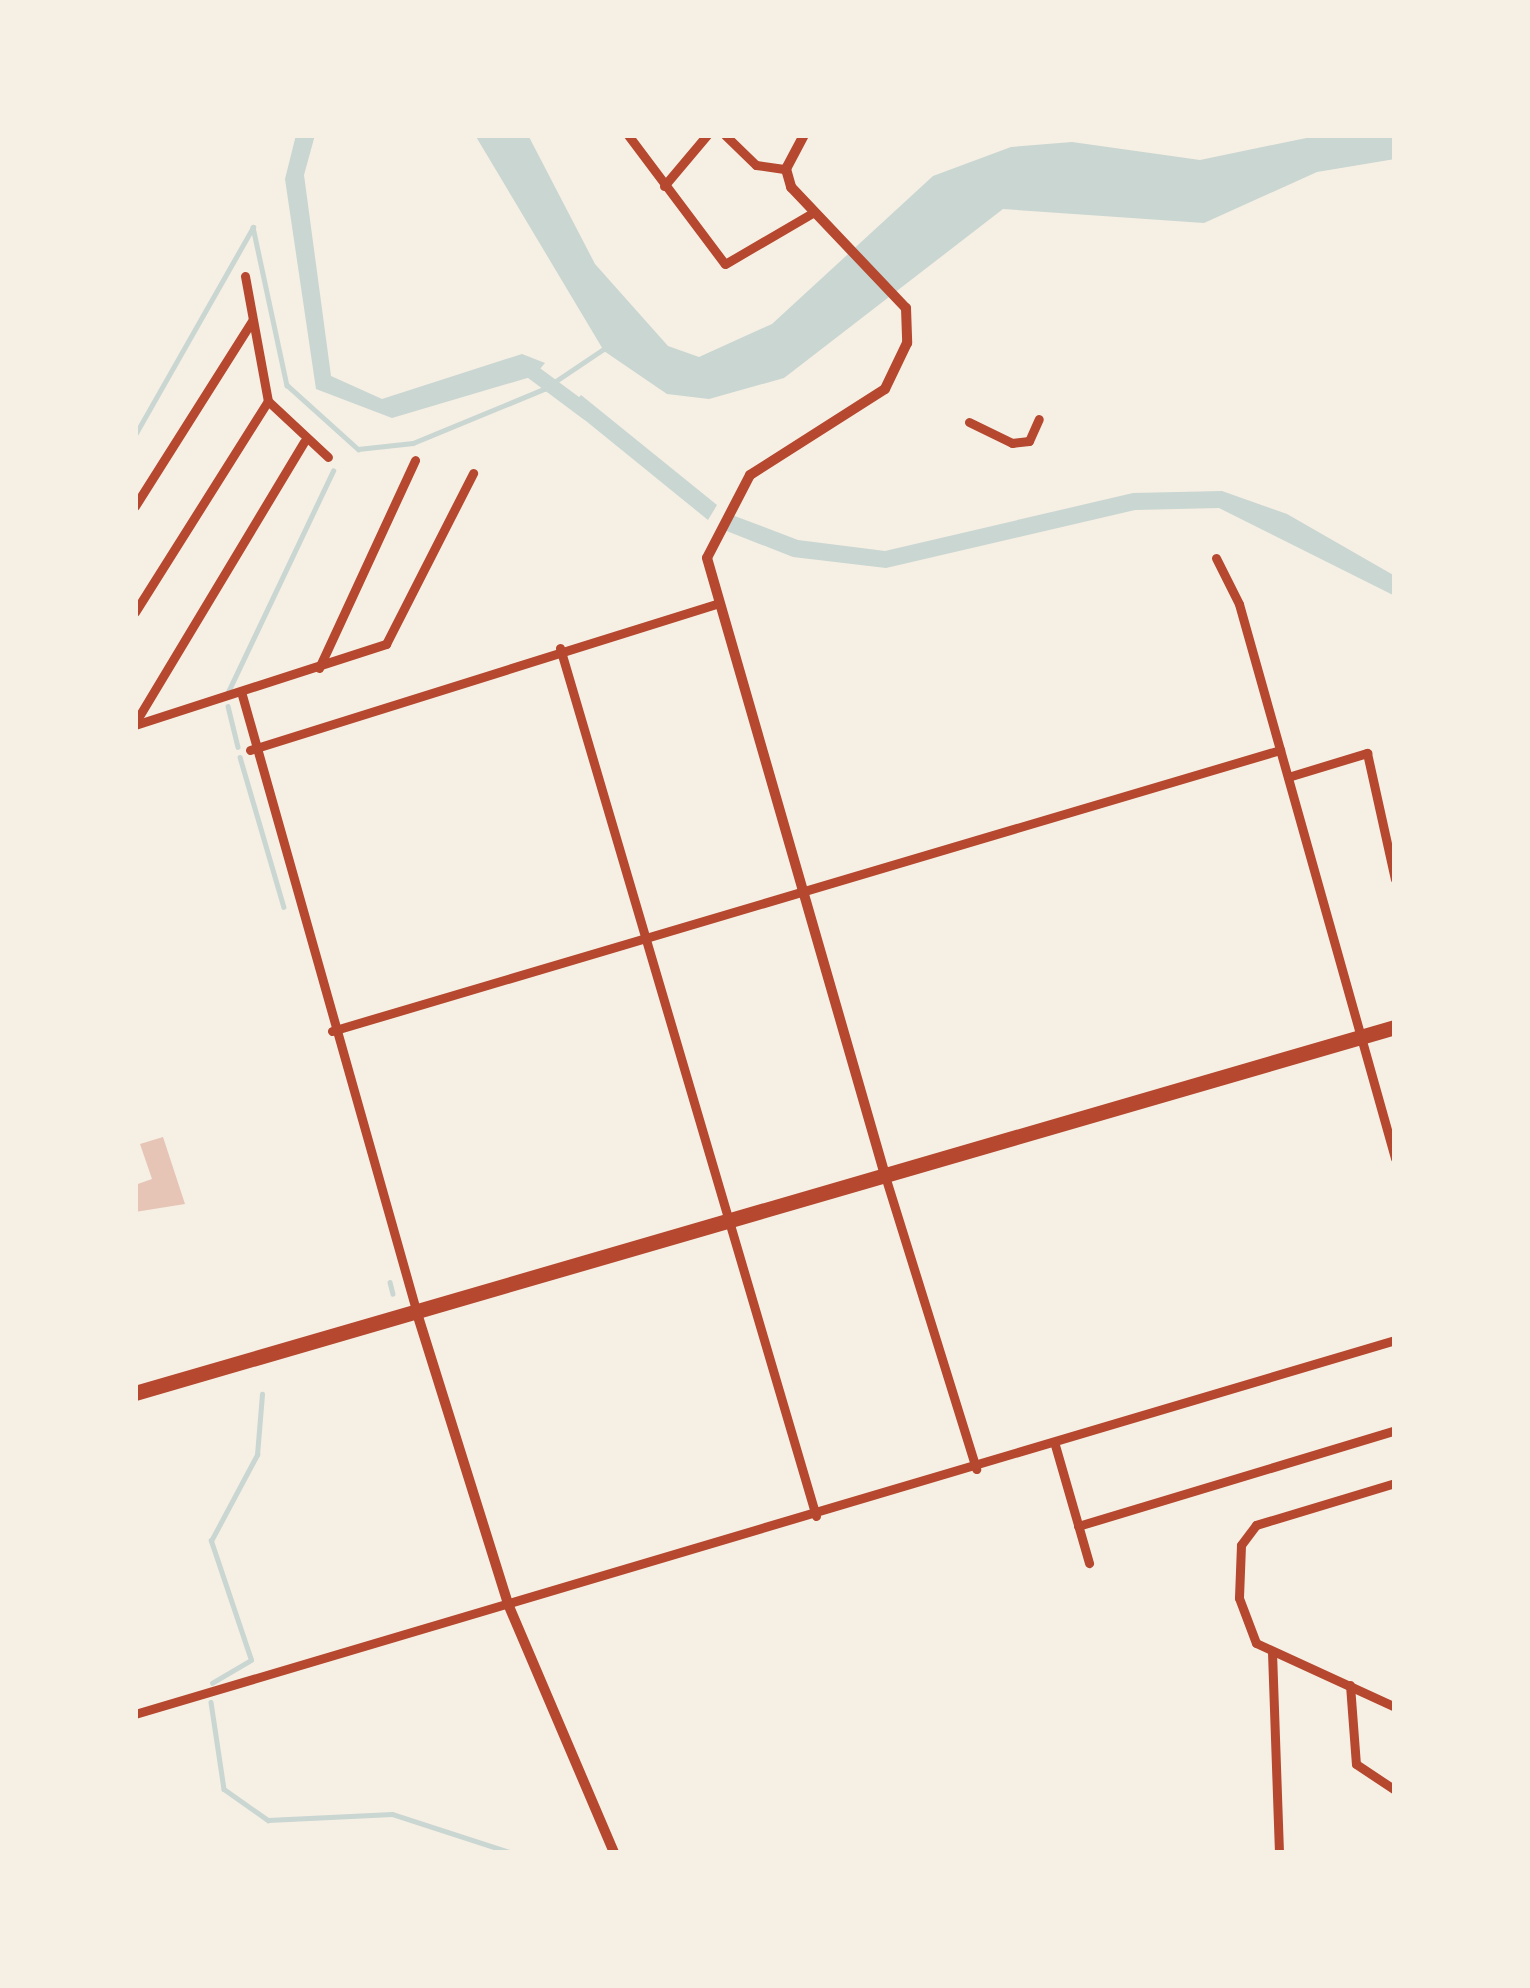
<!DOCTYPE html>
<html>
<head>
<meta charset="utf-8">
<style>
	body { margin:0 }
	#map { position:relative; width:1530px; height:1988px; overflow:hidden; background:#f6efe4; font-family:Karla,sans-serif }
	div>[style] { position:absolute }
	.water>* { inset:0; background:#c9d6d2 }
	.stream>* { height:4.5px; margin:-2.25px; padding:0 2.25px; transform-origin:2.25px; border-radius:2.25px; background:#c9d6d2 }
	.canal>* { height:15px; margin:-7.5px; padding:0 7.5px; transform-origin:7.5px; border-radius:7.5px; background:#c9d6d2 }
	.building>* { inset:0; background:#e6c5b7 }
	.minor>* { height:9px; margin:-4.5px; padding:0 4.5px; transform-origin:4.5px; border-radius:4.5px; background:#b5482f }
	.tertiary>* { height:10px; margin:-5px; padding:0 5px; transform-origin:5px; border-radius:5px; background:#b5482f }
	.trunk>* { height:15px; margin:-7.5px; padding:0 7.5px; transform-origin:7.5px; border-radius:7.5px; background:#b5482f }
	span { translate:-50% -50%; white-space:nowrap; text-align:center; line-height:1.15; -webkit-text-stroke:9px #f6efe4; paint-order:stroke }
	.frame { position:absolute; inset:0; border:138px solid #f6efe4; pointer-events:none }
</style>
</head>
<body>
<div id="map">
	<div class="water">
		<i style="clip-path:polygon(296px 135px,315px 135px,304px 175px,331px 376px,382px 399px,522px 354px,545px 363px,534px 376px,392px 418px,316px 389px,285px 179px)"></i>
		<i style="clip-path:polygon(475px 135px,528px 135px,595px 264px,668px 346px,699px 357px,772px 324px,933px 176px,1011px 147px,1072px 142px,1200px 160px,1321px 135px,1395px 135px,1395px 159px,1317px 172px,1204px 223px,1003px 209px,784px 378px,709px 399px,667px 394px,604px 351px)"></i>
		<i style="clip-path:polygon(581px 395px,717px 505px,708px 520px,570px 408px)"></i>
		<i style="clip-path:polygon(1222px 491px,1287px 514px,1395px 576px,1395px 596px,1219px 508px,1135px 510px,886px 568px,793px 557px,724px 530px,732px 515px,798px 540px,885px 551px,1133px 493px)"></i>
	</div>
	<div class="stream">
		<i style="left:135px;top:435px;width:239px;rotate:-60.4deg"></i>
		<i style="left:253px;top:227px;width:162px;rotate:77.9deg"></i>
		<i style="left:287px;top:385px;width:96px;rotate:42deg"></i>
		<i style="left:358px;top:449px;width:55px;rotate:-6.2deg"></i>
		<i style="left:413px;top:443px;width:142px;rotate:-22.4deg"></i>
		<i style="left:544px;top:389px;width:73px;rotate:-33.9deg"></i>
		<i style="left:228px;top:692px;width:245px;rotate:-64.6deg"></i>
		<i style="left:228px;top:706px;width:42px;rotate:76.3deg"></i>
		<i style="left:240px;top:757px;width:156px;rotate:73.7deg"></i>
		<i style="left:390px;top:1282px;width:12px;rotate:76deg"></i>
		<i style="left:212px;top:1683px;width:45px;rotate:-30.5deg"></i>
		<i style="left:251px;top:1660px;width:126px;rotate:-108.6deg"></i>
		<i style="left:211px;top:1541px;width:98px;rotate:-61.9deg"></i>
		<i style="left:257px;top:1455px;width:61px;rotate:-85.3deg"></i>
		<i style="left:211px;top:1702px;width:88px;rotate:81.5deg"></i>
		<i style="left:224px;top:1789px;width:54px;rotate:35.2deg"></i>
		<i style="left:268px;top:1820px;width:124px;rotate:-2.8deg"></i>
		<i style="left:392px;top:1814px;width:127px;rotate:17.9deg"></i>
	</div>
	<div class="canal">
		<i style="left:522px;top:364px;width:82px;rotate:36.6deg"></i>
	</div>
	<div class="building">
		<i style="clip-path:polygon(163px 1137px,185px 1204px,135px 1212px,135px 1185px,152px 1179px,140px 1144px)"></i>
	</div>
	<div class="minor">
		<i style="left:628px;top:135px;width:161px;rotate:53.1deg"></i>
		<i style="left:725px;top:264px;width:103px;rotate:-30.3deg"></i>
		<i style="left:725px;top:135px;width:43px;rotate:44.1deg"></i>
		<i style="left:756px;top:165px;width:30px;rotate:8deg"></i>
		<i style="left:664px;top:186px;width:67px;rotate:-49.9deg"></i>
		<i style="left:245px;top:276px;width:127px;rotate:79.6deg"></i>
		<i style="left:268px;top:401px;width:82px;rotate:43deg"></i>
		<i style="left:969px;top:422px;width:48px;rotate:26deg"></i>
		<i style="left:1012px;top:443px;width:17px;rotate:-7deg"></i>
		<i style="left:1029px;top:441px;width:24px;rotate:-66deg"></i>
		<i style="left:135px;top:506px;width:219px;rotate:-57.7deg"></i>
		<i style="left:1216px;top:558px;width:51px;rotate:63.4deg"></i>
		<i style="left:1239px;top:604px;width:576px;rotate:74.27deg"></i>
		<i style="left:135px;top:612px;width:249px;rotate:-57.8deg"></i>
		<i style="left:560px;top:648px;width:905px;rotate:73.57deg"></i>
		<i style="left:319px;top:668px;width:229px;rotate:-65.2deg"></i>
		<i style="left:242px;top:695px;width:639px;rotate:74.2deg"></i>
		<i style="left:135px;top:723px;width:328px;rotate:-59deg"></i>
		<i style="left:135px;top:725px;width:264px;rotate:-17.9deg"></i>
		<i style="left:386px;top:644px;width:192px;rotate:-63deg"></i>
		<i style="left:250px;top:750px;width:491px;rotate:-17.4deg"></i>
		<i style="left:1288px;top:777px;width:83px;rotate:-16.9deg"></i>
		<i style="left:1367px;top:753px;width:129px;rotate:77.5deg"></i>
		<i style="left:332px;top:1031px;width:989px;rotate:-16.51deg"></i>
		<i style="left:885px;top:1176px;width:307px;rotate:72.7deg"></i>
		<i style="left:1055px;top:1445px;width:123px;rotate:73.9deg"></i>
		<i style="left:1395px;top:1483px;width:145px;rotate:163.2deg"></i>
		<i style="left:1256px;top:1525px;width:25px;rotate:127deg"></i>
		<i style="left:1241px;top:1545px;width:53px;rotate:92.2deg"></i>
		<i style="left:1239px;top:1598px;width:48px;rotate:69.3deg"></i>
		<i style="left:1256px;top:1643px;width:153px;rotate:24.7deg"></i>
		<i style="left:1078px;top:1526px;width:331px;rotate:-16.8deg"></i>
		<i style="left:1272px;top:1652px;width:201px;rotate:88deg"></i>
		<i style="left:1350px;top:1685px;width:79px;rotate:85.7deg"></i>
		<i style="left:1356px;top:1764px;width:47px;rotate:33.7deg"></i>
		<i style="left:135px;top:1714px;width:1314px;rotate:-16.53deg"></i>
	</div>
	<div class="tertiary">
		<i style="left:804px;top:135px;width:38px;rotate:118deg"></i>
		<i style="left:786px;top:169px;width:19px;rotate:74deg"></i>
		<i style="left:791px;top:187px;width:167px;rotate:46.5deg"></i>
		<i style="left:906px;top:308px;width:35px;rotate:88deg"></i>
		<i style="left:907px;top:343px;width:51px;rotate:115.6deg"></i>
		<i style="left:885px;top:389px;width:160px;rotate:147.5deg"></i>
		<i style="left:750px;top:475px;width:93px;rotate:117.4deg"></i>
		<i style="left:707px;top:558px;width:642px;rotate:73.91deg"></i>
		<i style="left:416px;top:1310px;width:308px;rotate:72.6deg"></i>
		<i style="left:508px;top:1604px;width:271px;rotate:66.9deg"></i>
	</div>
	<div class="trunk">
		<i style="left:135px;top:1393px;width:1312px;rotate:-16.2deg"></i>
	</div>
	<div class="frame"></div>
</div>
</body>
</html>
